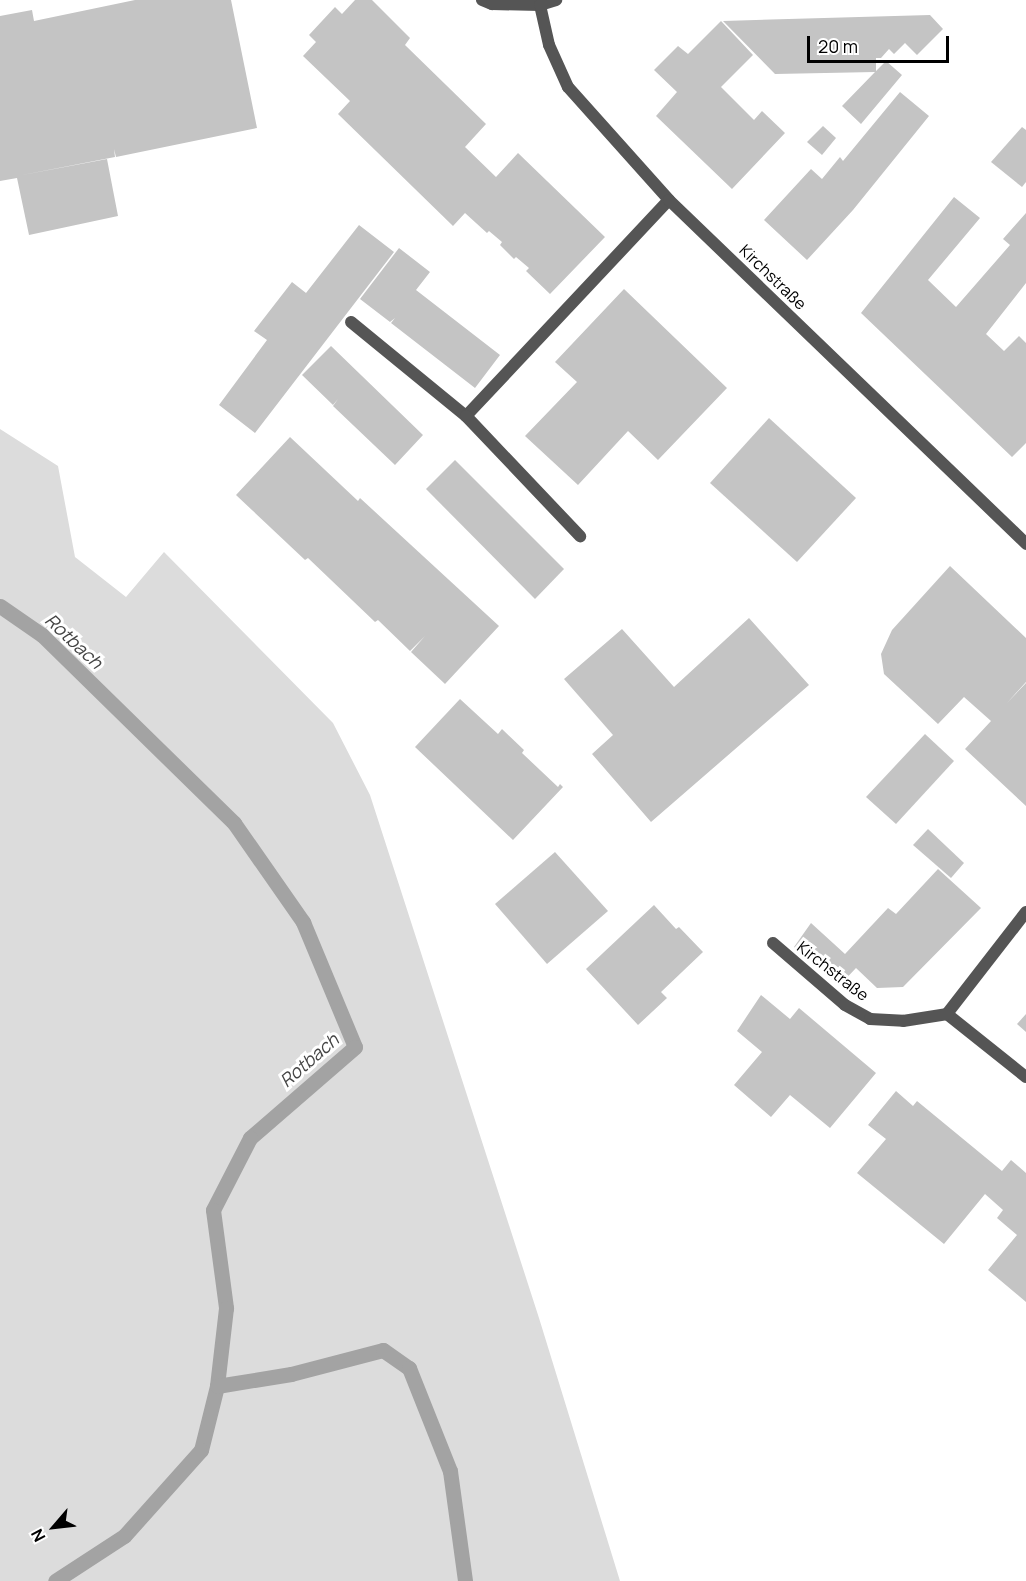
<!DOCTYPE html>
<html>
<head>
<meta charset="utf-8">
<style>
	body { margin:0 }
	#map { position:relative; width:1026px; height:1581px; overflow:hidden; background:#fff; font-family:Manrope,sans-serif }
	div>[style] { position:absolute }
	.green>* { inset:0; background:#dcdcdc }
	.stream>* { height:15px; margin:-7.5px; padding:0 7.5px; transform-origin:7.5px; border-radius:7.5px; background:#a3a3a3 }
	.building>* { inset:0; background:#c4c4c4 }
	.service>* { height:12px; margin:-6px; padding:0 6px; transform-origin:6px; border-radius:6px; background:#555 }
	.minor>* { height:12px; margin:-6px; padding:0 6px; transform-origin:6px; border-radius:6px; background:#555 }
	.tertiary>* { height:12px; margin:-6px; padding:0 6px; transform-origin:6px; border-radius:6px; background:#555 }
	span { translate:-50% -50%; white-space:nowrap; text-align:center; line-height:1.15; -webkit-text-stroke:6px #fff; paint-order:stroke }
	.street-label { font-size:16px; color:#000 }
	.water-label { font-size:18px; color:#444; font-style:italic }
	.north { position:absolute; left:24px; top:1497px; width:60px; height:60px; -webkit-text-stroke:4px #fff; paint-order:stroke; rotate:242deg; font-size:16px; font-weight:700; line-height:24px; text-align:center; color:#000 }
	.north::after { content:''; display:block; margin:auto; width:21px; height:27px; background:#000; clip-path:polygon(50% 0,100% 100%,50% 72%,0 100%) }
	.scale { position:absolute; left:807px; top:36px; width:142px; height:27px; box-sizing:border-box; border:3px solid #000; border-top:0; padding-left:8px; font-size:18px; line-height:21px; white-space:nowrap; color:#000; -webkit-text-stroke:4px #fff; paint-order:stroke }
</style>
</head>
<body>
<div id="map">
	<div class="green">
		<i style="clip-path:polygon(0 429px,58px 466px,75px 557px,126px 597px,164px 552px,333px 723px,370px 795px,539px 1318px,620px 1581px,0 1581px)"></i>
	</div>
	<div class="stream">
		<i style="left:0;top:606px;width:51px;rotate:34.6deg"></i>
		<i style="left:42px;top:635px;width:269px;rotate:44.4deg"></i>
		<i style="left:234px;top:823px;width:121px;rotate:55.1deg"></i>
		<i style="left:303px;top:922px;width:135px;rotate:67.4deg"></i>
		<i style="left:355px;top:1047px;width:139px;rotate:139.1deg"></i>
		<i style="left:250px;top:1138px;width:81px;rotate:117.2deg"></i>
		<i style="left:213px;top:1210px;width:99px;rotate:82.4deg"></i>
		<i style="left:226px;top:1308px;width:79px;rotate:96.6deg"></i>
		<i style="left:217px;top:1386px;width:66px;rotate:104deg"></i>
		<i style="left:201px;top:1450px;width:115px;rotate:131.8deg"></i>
		<i style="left:124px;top:1536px;width:82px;rotate:146.9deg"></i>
		<i style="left:217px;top:1386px;width:75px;rotate:-9.2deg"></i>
		<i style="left:291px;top:1374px;width:95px;rotate:-14.6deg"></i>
		<i style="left:383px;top:1350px;width:32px;rotate:35deg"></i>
		<i style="left:409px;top:1368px;width:111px;rotate:68.3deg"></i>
		<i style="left:450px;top:1471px;width:111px;rotate:82.2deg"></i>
	</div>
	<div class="building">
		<i style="clip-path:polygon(135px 0,231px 0,257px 128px,116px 157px,114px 149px,115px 157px,17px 176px,107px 159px,118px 216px,29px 235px,17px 178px,0 181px,0 16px,32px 10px,34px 21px)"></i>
		<i style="clip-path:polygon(355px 0,372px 0,410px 38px,405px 45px,486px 124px,465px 147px,496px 177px,518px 153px,605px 237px,550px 294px,526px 271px,529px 268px,516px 257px,514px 259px,500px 245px,502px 242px,489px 231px,487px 233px,465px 213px,453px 226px,338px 114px,350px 101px,303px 56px,316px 42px,309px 35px,335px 7px,342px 14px)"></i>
		<i style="clip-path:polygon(930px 15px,943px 29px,917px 55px,905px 43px,894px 54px,889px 49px,881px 58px,876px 58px,876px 71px,886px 61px,902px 75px,861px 124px,842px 106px,875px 72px,775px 74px,723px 21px)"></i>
		<i style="clip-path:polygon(721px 21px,753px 55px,721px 87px,754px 120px,762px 111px,785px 133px,732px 189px,656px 116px,677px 92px,654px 70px,678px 46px,688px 54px)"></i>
		<i style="clip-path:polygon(900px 92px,929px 116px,853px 210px,807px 260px,764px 220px,811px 169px,822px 179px,840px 157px,843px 161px)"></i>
		<i style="clip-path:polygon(823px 126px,836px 138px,822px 155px,807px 142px)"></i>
		<i style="clip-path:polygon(1022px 127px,1026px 130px,1026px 182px,1022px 187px,991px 162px)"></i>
		<i style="clip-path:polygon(954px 197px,980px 218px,928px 280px,956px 307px,1010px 245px,1003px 239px,1026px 213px,1026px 283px,986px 334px,1004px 351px,1019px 336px,1026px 343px,1026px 443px,1012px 457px,861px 313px)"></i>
		<i style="clip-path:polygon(359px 225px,394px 252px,255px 433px,219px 405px,267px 340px,254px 331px,292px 282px,306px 293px)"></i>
		<i style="clip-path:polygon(399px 248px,430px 272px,416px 290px,500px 355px,475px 388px,391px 323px,395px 318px,390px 322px,360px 299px)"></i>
		<i style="clip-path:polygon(624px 289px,727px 388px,658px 460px,628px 431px,578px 485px,525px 436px,577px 382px,555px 362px)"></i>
		<i style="clip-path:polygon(331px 346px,423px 435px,395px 465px,333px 406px,338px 399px,333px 405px,302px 375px)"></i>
		<i style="clip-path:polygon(769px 418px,856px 498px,797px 562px,710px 483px)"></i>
		<i style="clip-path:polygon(290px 437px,358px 501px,360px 498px,499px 626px,445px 684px,411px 652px,425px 636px,410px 651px,378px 620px,375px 622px,308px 558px,305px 560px,236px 495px)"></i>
		<i style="clip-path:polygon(455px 460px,564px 569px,535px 599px,426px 489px)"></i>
		<i style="clip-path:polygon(950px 566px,1026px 638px,1026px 682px,1007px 703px,1026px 683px,1026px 806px,965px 749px,991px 721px,964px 697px,938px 724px,884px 674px,881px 654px,892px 630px)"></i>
		<i style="clip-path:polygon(749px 618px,809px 685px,651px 822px,592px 754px,613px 735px,564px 679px,622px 629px,674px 687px)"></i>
		<i style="clip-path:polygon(460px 699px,498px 734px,502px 729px,524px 750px,522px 753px,558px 787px,560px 784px,563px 787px,513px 840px,415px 747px)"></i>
		<i style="clip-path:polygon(925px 734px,954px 761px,896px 824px,866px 797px)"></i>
		<i style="clip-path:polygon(928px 829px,964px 863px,951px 878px,913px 845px)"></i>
		<i style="clip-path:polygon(555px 852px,608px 911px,547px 964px,495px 904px)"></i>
		<i style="clip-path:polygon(938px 869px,981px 908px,903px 987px,877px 988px,856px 968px,839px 986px,794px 947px,811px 923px,845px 954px,888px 908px,896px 914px)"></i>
		<i style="clip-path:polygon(654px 905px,676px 929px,679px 927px,703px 952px,661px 992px,667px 998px,638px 1025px,586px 969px)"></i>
		<i style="clip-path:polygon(761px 995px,790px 1019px,799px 1008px,876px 1073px,830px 1128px,790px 1095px,771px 1117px,734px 1085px,762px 1052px,737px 1031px)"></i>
		<i style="clip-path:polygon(1026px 1014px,1026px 1032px,1017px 1024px)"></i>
		<i style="clip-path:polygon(896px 1091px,913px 1106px,917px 1101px,1002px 1171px,1011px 1160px,1026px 1173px,1026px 1302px,988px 1270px,1017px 1235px,997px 1218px,1003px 1210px,985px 1194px,944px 1244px,857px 1173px,886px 1139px,868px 1125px)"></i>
	</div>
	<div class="service">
		<i style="left:351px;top:322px;width:149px;rotate:39.3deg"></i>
		<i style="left:466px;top:416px;width:296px;rotate:-46.8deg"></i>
		<i style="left:466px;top:416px;width:166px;rotate:46.5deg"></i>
	</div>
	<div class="minor">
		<i style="left:540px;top:5px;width:41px;rotate:77.3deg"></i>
		<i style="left:549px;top:45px;width:46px;rotate:65.7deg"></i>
		<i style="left:568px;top:87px;width:152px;rotate:48.2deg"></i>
		<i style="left:669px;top:200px;width:496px;rotate:43.9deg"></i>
		<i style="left:1026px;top:912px;width:129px;rotate:127.8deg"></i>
		<i style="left:947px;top:1014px;width:101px;rotate:38.6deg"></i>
		<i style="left:773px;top:943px;width:95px;rotate:40.7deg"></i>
		<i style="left:845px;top:1005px;width:29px;rotate:29deg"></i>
		<i style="left:870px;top:1019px;width:33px;rotate:3deg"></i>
		<i style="left:903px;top:1021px;width:45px;rotate:-9deg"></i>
	</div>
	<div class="tertiary">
		<i style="left:482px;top:0;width:11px;rotate:22deg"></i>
		<i style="left:492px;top:4px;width:48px;rotate:1.2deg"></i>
		<i style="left:540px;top:5px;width:17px;rotate:-17deg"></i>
	</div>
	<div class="street-label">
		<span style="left:773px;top:277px;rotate:44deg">Kirchstraße</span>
		<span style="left:833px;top:971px;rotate:38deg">Kirchstraße</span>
	</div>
	<div class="water-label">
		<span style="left:74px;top:641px;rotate:43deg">Rotbach</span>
		<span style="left:309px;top:1060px;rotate:-41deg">Rotbach</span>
	</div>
	<div class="north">N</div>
	<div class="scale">20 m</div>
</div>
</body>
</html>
